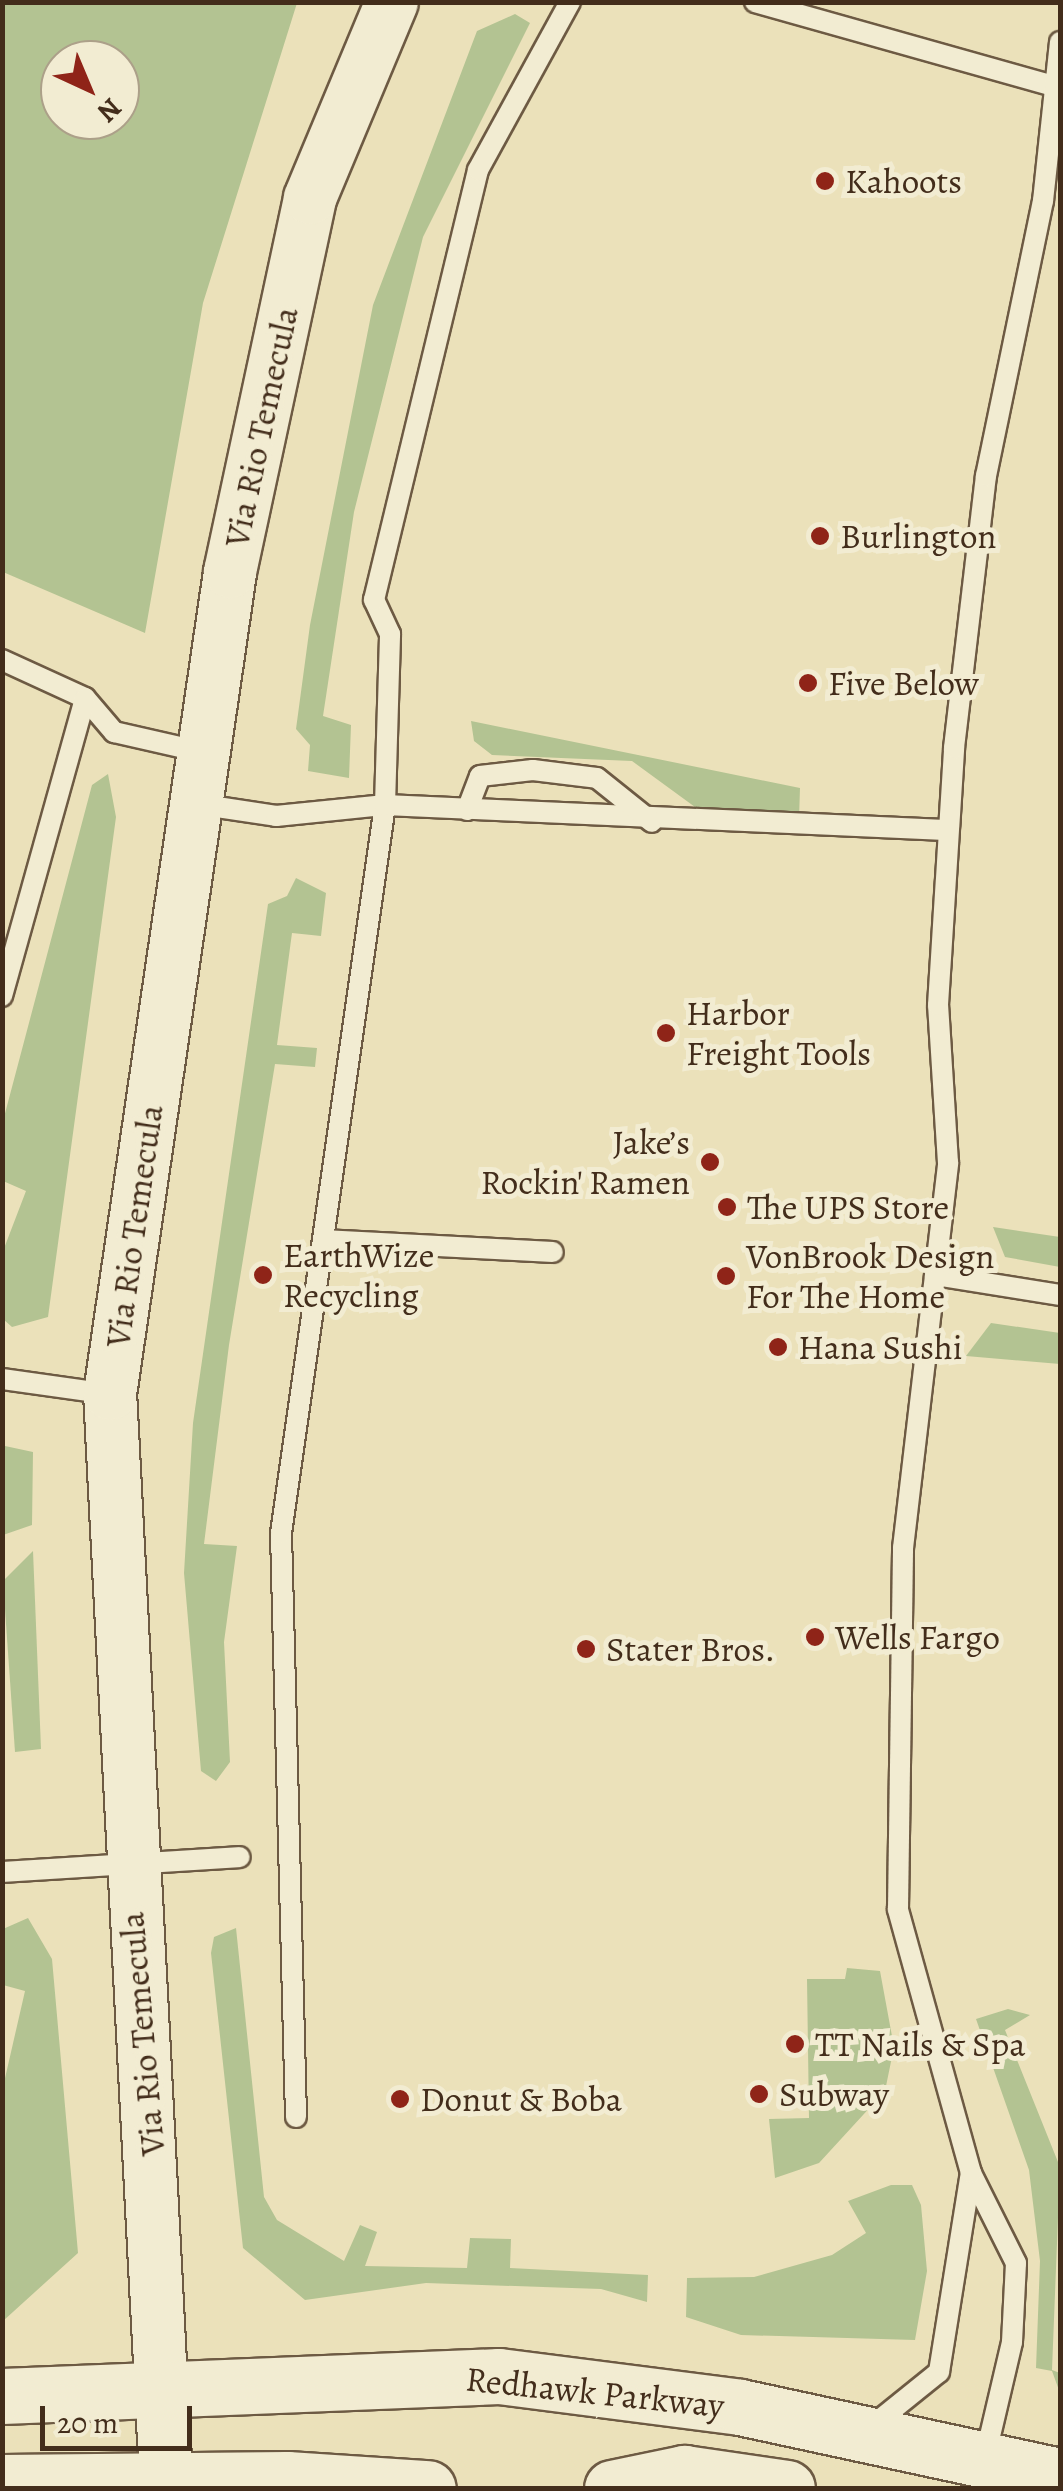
<!DOCTYPE html>
<html>
<head>
<meta charset="utf-8">
<style>
	body { margin:0 }
	#map { position:relative; width:1063px; height:2491px; overflow:hidden; background:#ebe1ba; font-family:Alegreya,serif }
	div>[style] { position:absolute }
	.green>* { inset:0; background:#b3c392 }
	.roads { filter:drop-shadow(2px 0 #6d5a43) drop-shadow(-2px 0 #6d5a43) drop-shadow(0 2px #6d5a43) drop-shadow(0 -2px #6d5a43) }
	.service>* { height:20px; margin:-10px; padding:0 10px; transform-origin:10px; border-radius:10px; background:#f2ecd2 }
	.tertiary>* { height:52px; margin:-26px; padding:0 26px; transform-origin:26px; border-radius:26px; background:#f2ecd2 }
	.secondary>* { height:55px; margin:-27.5px; padding:0 27.5px; transform-origin:27.5px; border-radius:27.5px; background:#f2ecd2 }
	.dots>* { width:28px; height:28px; translate:-50% -50%; box-sizing:border-box; border:5px solid #f2ecd2; border-radius:50% }
	span { translate:-50% -50%; white-space:nowrap; text-align:center; line-height:1.15; -webkit-text-stroke:10px #f2ecd2; paint-order:stroke }
	.poi-label { font-size:35px; color:#432d1b }
	.left { translate:0 -50%; text-align:left }
	.right { translate:-100% -50%; text-align:right }
	.street-label { font-size:35px; color:#432d1b }
	.frame { position:absolute; inset:0; border:5px solid #432d1b; pointer-events:none }
	.north { position:absolute; left:40px; top:40px; width:100px; height:100px; box-sizing:border-box; background:#f2ecd2; border:2px solid #aca089; border-radius:50%; rotate:136deg; font-size:28px; font-weight:700; line-height:40px; text-align:center; color:#432d1b }
	.north::after { content:''; display:block; margin:auto; width:35px; height:45px; background:#8f2418; clip-path:polygon(50% 0,100% 100%,50% 72%,0 100%) }
	.scale { position:absolute; left:40px; top:2406px; width:152px; height:45px; box-sizing:border-box; border:5px solid #432d1b; border-top:0; padding-left:12px; font-size:30px; line-height:35px; white-space:nowrap; color:#432d1b; -webkit-text-stroke:8px #f2ecd2; paint-order:stroke }
</style>
</head>
<body>
<div id="map">
	<div class="green">
		<i style="clip-path:polygon(evenodd,2px 3px,297px 3px,203px 303px,145px 633px,3px 572px,2px 3px,60px 60px,120px 60px,120px 120px,60px 120px,60px 60px)"></i>
		<i style="clip-path:polygon(515px 14px,530px 23px,423px 237px,354px 512px,323px 716px,351px 725px,349px 778px,308px 771px,310px 745px,296px 729px,310px 625px,373px 305px,477px 31px)"></i>
		<i style="clip-path:polygon(471px 721px,800px 788px,799px 819px,695px 807px,632px 761px,492px 755px,474px 741px)"></i>
		<i style="clip-path:polygon(108px 774px,116px 817px,48px 1317px,12px 1327px,3px 1319px,3px 1251px,26px 1191px,3px 1181px,3px 1121px,92px 785px)"></i>
		<i style="clip-path:polygon(296px 878px,326px 893px,321px 936px,292px 933px,277px 1045px,317px 1048px,315px 1067px,275px 1064px,229px 1345px,204px 1544px,237px 1546px,224px 1642px,230px 1762px,216px 1781px,201px 1771px,184px 1573px,193px 1423px,268px 904px,287px 896px)"></i>
		<i style="clip-path:polygon(993px 1227px,1060px 1237px,1060px 1267px,1005px 1257px)"></i>
		<i style="clip-path:polygon(991px 1323px,1060px 1333px,1060px 1364px,966px 1356px)"></i>
		<i style="clip-path:polygon(3px 1422px,5px 1446px,33px 1452px,32px 1525px,3px 1535px)"></i>
		<i style="clip-path:polygon(33px 1551px,41px 1749px,15px 1752px,3px 1581px)"></i>
		<i style="clip-path:polygon(28px 1918px,52px 1959px,78px 2253px,3px 2321px,3px 2087px,25px 1991px,3px 1985px,3px 1929px)"></i>
		<i style="clip-path:polygon(236px 1928px,264px 2197px,277px 2220px,344px 2261px,360px 2225px,377px 2232px,365px 2266px,467px 2268px,470px 2238px,511px 2239px,510px 2268px,648px 2275px,647px 2302px,601px 2289px,426px 2283px,305px 2300px,243px 2248px,211px 1953px,214px 1937px)"></i>
		<i style="clip-path:polygon(847px 1968px,880px 1971px,894px 2047px,885px 2091px,819px 2163px,775px 2178px,769px 2119px,809px 2118px,807px 1979px,845px 1979px)"></i>
		<i style="clip-path:polygon(1008px 2009px,1030px 2015px,1005px 2030px,1060px 2167px,1052px 2370px,1060px 2373px,1060px 2393px,1052px 2371px,1036px 2368px,1040px 2261px,1029px 2170px,976px 2019px)"></i>
		<i style="clip-path:polygon(891px 2185px,912px 2185px,921px 2205px,927px 2271px,915px 2340px,741px 2335px,686px 2317px,687px 2278px,754px 2277px,832px 2255px,866px 2233px,848px 2201px)"></i>
	</div>
	<div class="roads">
		<div class="service">
			<i style="left:755px;top:2px;width:307px;rotate:15.7deg"></i>
			<i style="left:2px;top:660px;width:91px;rotate:24.6deg"></i>
			<i style="left:85px;top:698px;width:45px;rotate:49.5deg"></i>
			<i style="left:114px;top:732px;width:89px;rotate:12.9deg"></i>
			<i style="left:197px;top:804px;width:80px;rotate:8.6deg"></i>
			<i style="left:276px;top:816px;width:110px;rotate:-5.8deg"></i>
			<i style="left:385px;top:805px;width:561px;rotate:2.56deg"></i>
			<i style="left:467px;top:810px;width:36px;rotate:-69deg"></i>
			<i style="left:480px;top:776px;width:53px;rotate:-6.5deg"></i>
			<i style="left:533px;top:770px;width:64px;rotate:7.1deg"></i>
			<i style="left:597px;top:778px;width:70px;rotate:38.7deg"></i>
			<i style="left:2px;top:996px;width:309px;rotate:-74.4deg"></i>
			<i style="left:323px;top:1240px;width:230px;rotate:3deg"></i>
			<i style="left:935px;top:1275px;width:127px;rotate:9.1deg"></i>
			<i style="left:2px;top:1379px;width:108px;rotate:8deg"></i>
			<i style="left:2px;top:1872px;width:238px;rotate:-3.6deg"></i>
			<i style="left:296px;top:2117px;width:584px;rotate:-91.47deg"></i>
			<i style="left:281px;top:1533px;width:735px;rotate:-81.87deg"></i>
			<i style="left:385px;top:805px;width:171px;rotate:-88.3deg"></i>
			<i style="left:390px;top:634px;width:38px;rotate:-115deg"></i>
			<i style="left:374px;top:600px;width:442px;rotate:-76.4deg"></i>
			<i style="left:478px;top:170px;width:192px;rotate:-61.3deg"></i>
			<i style="left:872px;top:2426px;width:86px;rotate:-38.9deg"></i>
			<i style="left:939px;top:2372px;width:202px;rotate:-80.9deg"></i>
			<i style="left:986px;top:2453px;width:114px;rotate:-76.8deg"></i>
			<i style="left:1012px;top:2342px;width:79px;rotate:-87.1deg"></i>
			<i style="left:1016px;top:2263px;width:101px;rotate:-116.6deg"></i>
			<i style="left:971px;top:2173px;width:274px;rotate:-105.5deg"></i>
			<i style="left:898px;top:1909px;width:361px;rotate:-89.2deg"></i>
			<i style="left:903px;top:1548px;width:388px;rotate:-83.3deg"></i>
			<i style="left:948px;top:1163px;width:158px;rotate:-93.6deg"></i>
			<i style="left:938px;top:1005px;width:257px;rotate:-86.4deg"></i>
			<i style="left:954px;top:748px;width:274px;rotate:-83.3deg"></i>
			<i style="left:986px;top:476px;width:281px;rotate:-78.3deg"></i>
			<i style="left:1043px;top:201px;width:160px;rotate:-83.9deg"></i>
		</div>
		<div class="tertiary">
			<i style="left:166px;top:2479px;width:1086px;rotate:-92.95deg"></i>
			<i style="left:110px;top:1394px;width:831px;rotate:-81.69deg"></i>
			<i style="left:230px;top:572px;width:382px;rotate:-77.9deg"></i>
			<i style="left:310px;top:198px;width:212px;rotate:-67.3deg"></i>
		</div>
		<div class="secondary">
			<i style="left:2px;top:2396px;width:497px;rotate:-2.3deg"></i>
			<i style="left:499px;top:2376px;width:243px;rotate:7.3deg"></i>
			<i style="left:740px;top:2407px;width:327px;rotate:12.2deg"></i>
			<i style="left:2px;top:2482px;width:285px;rotate:-0.6deg"></i>
			<i style="left:287px;top:2479px;width:141px;rotate:3.7deg"></i>
			<i style="left:612px;top:2488px;width:74px;rotate:-11.8deg"></i>
			<i style="left:684px;top:2473px;width:104px;rotate:8.3deg"></i>
		</div>
	</div>
	<div class="dots">
		<i style="left:825px;top:181px;background:#8f2418"></i>
		<i style="left:820px;top:536px;background:#8f2418"></i>
		<i style="left:808px;top:683px;background:#8f2418"></i>
		<i style="left:666px;top:1033px;background:#8f2418"></i>
		<i style="left:710px;top:1162px;background:#8f2418"></i>
		<i style="left:727px;top:1207px;background:#8f2418"></i>
		<i style="left:263px;top:1275px;background:#8f2418"></i>
		<i style="left:726px;top:1276px;background:#8f2418"></i>
		<i style="left:778px;top:1347px;background:#8f2418"></i>
		<i style="left:815px;top:1637px;background:#8f2418"></i>
		<i style="left:586px;top:1649px;background:#8f2418"></i>
		<i style="left:795px;top:2044px;background:#8f2418"></i>
		<i style="left:759px;top:2094px;background:#8f2418"></i>
		<i style="left:400px;top:2099px;background:#8f2418"></i>
	</div>
	<div class="poi-label">
		<span class="left" style="left:845px;top:181px">Kahoots</span>
		<span class="left" style="left:840px;top:536px">Burlington</span>
		<span class="left" style="left:828px;top:683px">Five Below</span>
		<span class="left" style="left:686px;top:1033px">Harbor<br>Freight Tools</span>
		<span class="right" style="left:690px;top:1162px">Jake’s<br>Rockin' Ramen</span>
		<span class="left" style="left:747px;top:1207px">The UPS Store</span>
		<span class="left" style="left:283px;top:1275px">EarthWize<br>Recycling</span>
		<span class="left" style="left:746px;top:1276px">VonBrook Design<br>For The Home</span>
		<span class="left" style="left:798px;top:1347px">Hana Sushi</span>
		<span class="left" style="left:835px;top:1637px">Wells Fargo</span>
		<span class="left" style="left:606px;top:1649px">Stater Bros.</span>
		<span class="left" style="left:815px;top:2044px">TT Nails &amp; Spa</span>
		<span class="left" style="left:779px;top:2094px">Subway</span>
		<span class="left" style="left:420px;top:2099px">Donut &amp; Boba</span>
	</div>
	<div class="street-label">
		<span style="left:261px;top:427px;rotate:-78deg">Via Rio Temecula</span>
		<span style="left:134px;top:1226px;rotate:-82deg">Via Rio Temecula</span>
		<span style="left:142px;top:2034px;rotate:-95deg">Via Rio Temecula</span>
		<span style="left:595px;top:2392px;rotate:6deg">Redhawk Parkway</span>
	</div>
	<div class="frame"></div>
	<div class="north">N</div>
	<div class="scale">20 m</div>
</div>
</body>
</html>
